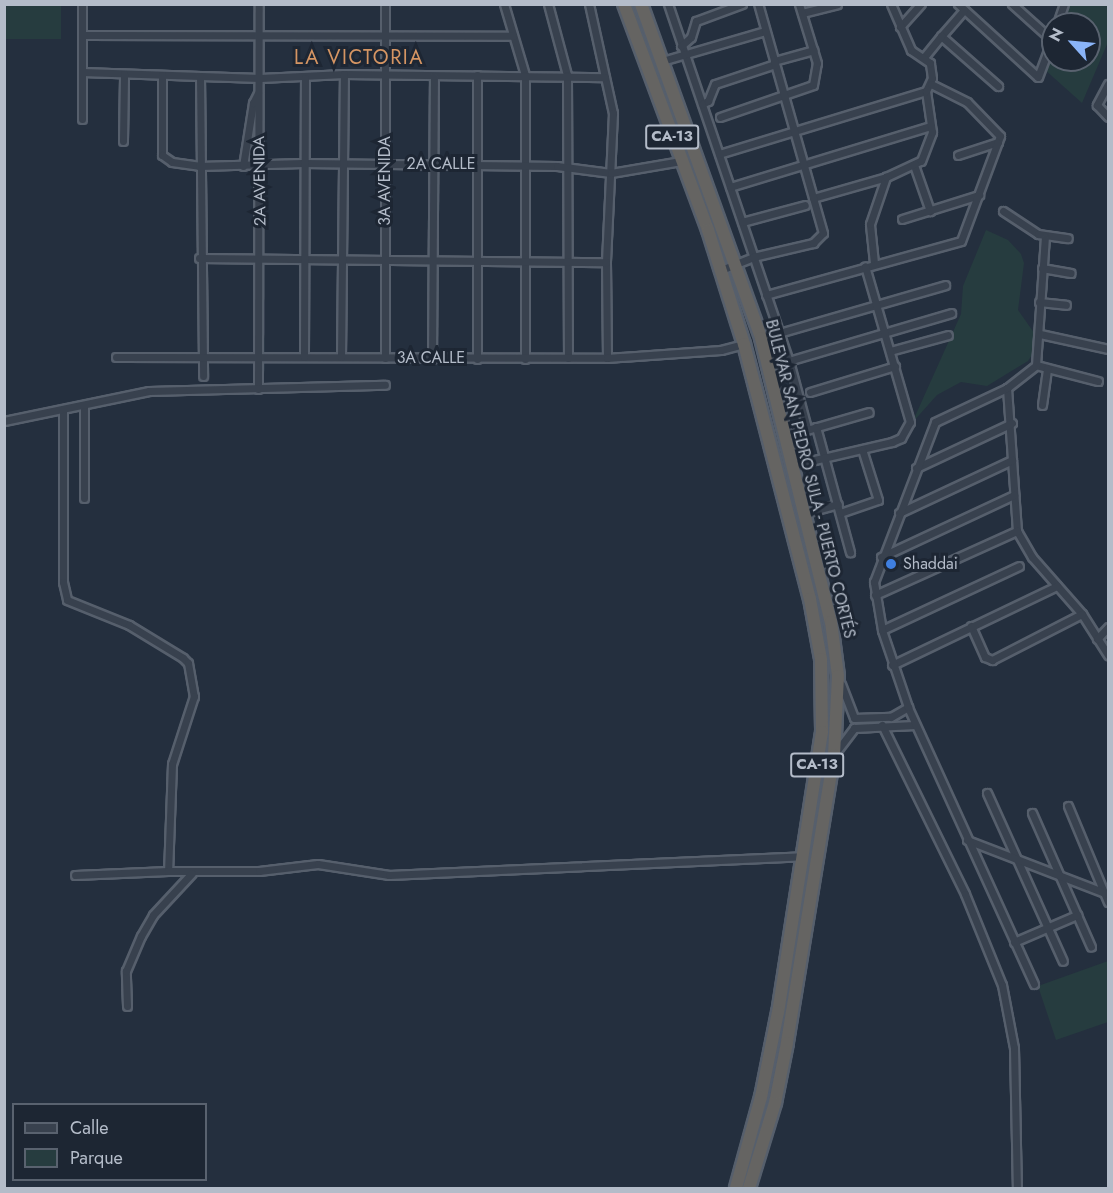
<!DOCTYPE html>
<html>
<head>
<meta charset="utf-8">
<style>
	body { margin:0 }
	#map { position:relative; width:1113px; height:1193px; overflow:hidden; background:#242f3e; font-family:Jost,sans-serif }
	div>[style] { position:absolute }
	.green>* { inset:0; background:#263c3f }
	.roads { filter:drop-shadow(2px 0 #565f6c) drop-shadow(-2px 0 #565f6c) drop-shadow(0 2px #565f6c) drop-shadow(0 -2px #565f6c) }
	.minor>* { height:7px; margin:-3.5px; padding:0 3.5px; transform-origin:3.5px; border-radius:3.5px; background:#38414e }
	.trunk>* { height:12px; margin:-6px; padding:0 6px; transform-origin:6px; border-radius:6px; background:#656462 }
	.dots>* { width:16px; height:16px; translate:-50% -50%; box-sizing:border-box; border:3px solid #1d2633; border-radius:50% }
	span { translate:-50% -50%; white-space:nowrap; text-align:center; line-height:1.15; -webkit-text-stroke:6px #1d2633; paint-order:stroke }
	.shield-label span { padding:2px 4px; background:#1d2633; border:2px solid; border-radius:4px; -webkit-text-stroke-width:0 }
	.shield-label { font-size:15px; color:#b4bcc9; font-weight:700 }
	.street-label { font-size:16px; color:#b4bcc9 }
	.poi-label { font-size:16px; color:#b4bcc9 }
	.left { translate:0 -50%; text-align:left }
	.quarter-label { font-size:20px; color:#d59563; letter-spacing:1.5px }
	.frame { position:absolute; inset:0; border:6px solid #b4bcc9; pointer-events:none }
	.legend { position:absolute; left:12px; top:1103px; width:195px; height:78px; box-sizing:border-box; background:#1d2633; border:2px solid #59626f; margin:0; padding:8px 10px; list-style:none; font-size:18px; color:#b4bcc9 }
	.legend li { display:flex; align-items:center; gap:12px; height:30px }
	.legend b { width:30px; border:2px solid #59626f }
	.north { position:absolute; left:1041px; top:12px; width:60px; height:60px; box-sizing:border-box; background:#1d2633; border:2px solid #59626f; border-radius:50%; rotate:297deg; font-size:16px; font-weight:700; line-height:24px; text-align:center; color:#b4bcc9 }
	.north::after { content:''; display:block; margin:auto; width:21px; height:27px; background:#8ab4f8; clip-path:polygon(50% 0,100% 100%,50% 72%,0 100%) }
</style>
</head>
<body>
<div id="map">
	<div class="green">
		<i style="clip-path:polygon(5px 4px,61px 5px,61px 39px,5px 39px)"></i>
		<i style="clip-path:polygon(1067px 5px,1108px 5px,1108px 42px,1082px 103px,1044px 69px,1053px 46px,1053px 60px,1089px 60px,1089px 24px,1060px 24px)"></i>
		<i style="clip-path:polygon(986px 230px,1008px 240px,1021px 254px,1024px 263px,1018px 310px,1037px 337px,1037px 347px,1028px 361px,987px 386px,961px 382px,937px 395px,912px 423px,961px 314px,963px 286px)"></i>
		<i style="clip-path:polygon(1108px 961px,1108px 1022px,1056px 1040px,1038px 986px)"></i>
	</div>
	<div class="roads">
		<div class="minor">
			<i style="left:504px;top:4px;width:74px;rotate:73.5deg"></i>
			<i style="left:525px;top:75px;width:284px;rotate:90deg"></i>
			<i style="left:548px;top:4px;width:73px;rotate:75deg"></i>
			<i style="left:567px;top:75px;width:283px;rotate:89.8deg"></i>
			<i style="left:589px;top:4px;width:112px;rotate:77.6deg"></i>
			<i style="left:613px;top:113px;width:149px;rotate:92.7deg"></i>
			<i style="left:606px;top:262px;width:96px;rotate:89.4deg"></i>
			<i style="left:668px;top:4px;width:377px;rotate:71.3deg"></i>
			<i style="left:789px;top:361px;width:69px;rotate:75deg"></i>
			<i style="left:958px;top:4px;width:108px;rotate:42.4deg"></i>
			<i style="left:1038px;top:77px;width:43px;rotate:-69.4deg"></i>
			<i style="left:1012px;top:4px;width:54px;rotate:42deg"></i>
			<i style="left:964px;top:10px;width:35px;rotate:131deg"></i>
			<i style="left:941px;top:36px;width:76px;rotate:41.3deg"></i>
			<i style="left:802px;top:13px;width:36px;rotate:-14deg"></i>
			<i style="left:1057px;top:24px;width:21px;rotate:-71deg"></i>
			<i style="left:900px;top:27px;width:31px;rotate:-48deg"></i>
			<i style="left:83px;top:35px;width:430px;rotate:0.1deg"></i>
			<i style="left:681px;top:46px;width:13px;rotate:-42deg"></i>
			<i style="left:691px;top:37px;width:17px;rotate:-73deg"></i>
			<i style="left:696px;top:21px;width:49px;rotate:-20.3deg"></i>
			<i style="left:925px;top:56px;width:26px;rotate:-51deg"></i>
			<i style="left:662px;top:61px;width:107px;rotate:-16.2deg"></i>
			<i style="left:774px;top:61px;width:41px;rotate:-15.4deg"></i>
			<i style="left:82px;top:72px;width:178px;rotate:1.9deg"></i>
			<i style="left:260px;top:78px;width:84px;rotate:-2.7deg"></i>
			<i style="left:344px;top:74px;width:261px;rotate:0.7deg"></i>
			<i style="left:162px;top:75px;width:80px;rotate:90deg"></i>
			<i style="left:162px;top:155px;width:12px;rotate:35deg"></i>
			<i style="left:172px;top:162px;width:27px;rotate:8deg"></i>
			<i style="left:199px;top:166px;width:104px;rotate:-1.7deg"></i>
			<i style="left:303px;top:163px;width:254px;rotate:0.7deg"></i>
			<i style="left:557px;top:166px;width:54px;rotate:7.4deg"></i>
			<i style="left:611px;top:173px;width:71px;rotate:-9.7deg"></i>
			<i style="left:200px;top:76px;width:300px;rotate:89.4deg"></i>
			<i style="left:1108px;top:84px;width:24px;rotate:118deg"></i>
			<i style="left:1097px;top:105px;width:16px;rotate:47deg"></i>
			<i style="left:702px;top:104px;width:7px;rotate:-27deg"></i>
			<i style="left:708px;top:101px;width:18px;rotate:-68deg"></i>
			<i style="left:715px;top:84px;width:63px;rotate:-18.4deg"></i>
			<i style="left:720px;top:117px;width:98px;rotate:-19deg"></i>
			<i style="left:813px;top:85px;width:22px;rotate:-80deg"></i>
			<i style="left:817px;top:63px;width:62px;rotate:-107deg"></i>
			<i style="left:82px;top:119px;width:115px;rotate:-90deg"></i>
			<i style="left:123px;top:141px;width:67px;rotate:-89.1deg"></i>
			<i style="left:719px;top:154px;width:216px;rotate:-16.9deg"></i>
			<i style="left:958px;top:155px;width:42px;rotate:-18deg"></i>
			<i style="left:914px;top:165px;width:49px;rotate:70.8deg"></i>
			<i style="left:243px;top:166px;width:64px;rotate:-81deg"></i>
			<i style="left:253px;top:103px;width:11px;rotate:-63deg"></i>
			<i style="left:730px;top:187px;width:210px;rotate:-16.9deg"></i>
			<i style="left:813px;top:198px;width:76px;rotate:-16deg"></i>
			<i style="left:1003px;top:211px;width:42px;rotate:33.3deg"></i>
			<i style="left:1038px;top:234px;width:30px;rotate:8deg"></i>
			<i style="left:902px;top:219px;width:81px;rotate:-17.3deg"></i>
			<i style="left:742px;top:222px;width:65px;rotate:-15.1deg"></i>
			<i style="left:199px;top:258px;width:407px;rotate:0.6deg"></i>
			<i style="left:874px;top:263px;width:39px;rotate:-96deg"></i>
			<i style="left:870px;top:224px;width:50px;rotate:-71.2deg"></i>
			<i style="left:886px;top:177px;width:38px;rotate:-25deg"></i>
			<i style="left:921px;top:161px;width:31px;rotate:-69deg"></i>
			<i style="left:932px;top:132px;width:41px;rotate:-98.3deg"></i>
			<i style="left:926px;top:91px;width:14px;rotate:-65deg"></i>
			<i style="left:932px;top:78px;width:15px;rotate:-98deg"></i>
			<i style="left:930px;top:63px;width:23px;rotate:-146deg"></i>
			<i style="left:911px;top:50px;width:50px;rotate:-113.5deg"></i>
			<i style="left:1042px;top:268px;width:29px;rotate:10deg"></i>
			<i style="left:721px;top:270px;width:35px;rotate:-22deg"></i>
			<i style="left:753px;top:257px;width:62px;rotate:-13.1deg"></i>
			<i style="left:813px;top:243px;width:14px;rotate:-45deg"></i>
			<i style="left:823px;top:233px;width:238px;rotate:-105.8deg"></i>
			<i style="left:766px;top:295px;width:202px;rotate:-15.5deg"></i>
			<i style="left:961px;top:241px;width:112px;rotate:-69.6deg"></i>
			<i style="left:1000px;top:136px;width:47px;rotate:-134.1deg"></i>
			<i style="left:967px;top:102px;width:40px;rotate:-153.4deg"></i>
			<i style="left:1039px;top:302px;width:27px;rotate:6deg"></i>
			<i style="left:779px;top:333px;width:173px;rotate:-16.1deg"></i>
			<i style="left:1040px;top:334px;width:70px;rotate:12.4deg"></i>
			<i style="left:890px;top:351px;width:60px;rotate:-15.4deg"></i>
			<i style="left:116px;top:357px;width:491px;rotate:0.1deg"></i>
			<i style="left:607px;top:358px;width:114px;rotate:-4deg"></i>
			<i style="left:721px;top:350px;width:24px;rotate:-15deg"></i>
			<i style="left:304px;top:357px;width:279px;rotate:-89.8deg"></i>
			<i style="left:341px;top:357px;width:283px;rotate:-89.4deg"></i>
			<i style="left:385px;top:358px;width:354px;rotate:-90deg"></i>
			<i style="left:432px;top:359px;width:283px;rotate:-89.6deg"></i>
			<i style="left:477px;top:359px;width:284px;rotate:-90deg"></i>
			<i style="left:1036px;top:365px;width:64px;rotate:14.5deg"></i>
			<i style="left:768px;top:367px;width:191px;rotate:-16.4deg"></i>
			<i style="left:1007px;top:388px;width:143px;rotate:86deg"></i>
			<i style="left:1017px;top:531px;width:30px;rotate:60deg"></i>
			<i style="left:1032px;top:557px;width:76px;rotate:48.7deg"></i>
			<i style="left:1082px;top:614px;width:49px;rotate:57.6deg"></i>
			<i style="left:258px;top:389px;width:385px;rotate:-89.9deg"></i>
			<i style="left:810px;top:392px;width:89px;rotate:-17deg"></i>
			<i style="left:1042px;top:405px;width:37px;rotate:-82deg"></i>
			<i style="left:84px;top:406px;width:92px;rotate:90deg"></i>
			<i style="left:63px;top:410px;width:172px;rotate:90deg"></i>
			<i style="left:63px;top:582px;width:18px;rotate:77deg"></i>
			<i style="left:67px;top:600px;width:67px;rotate:22deg"></i>
			<i style="left:129px;top:625px;width:63px;rotate:31.4deg"></i>
			<i style="left:183px;top:658px;width:7px;rotate:45deg"></i>
			<i style="left:188px;top:663px;width:34px;rotate:80deg"></i>
			<i style="left:194px;top:696px;width:71px;rotate:107.9deg"></i>
			<i style="left:172px;top:764px;width:107px;rotate:92.1deg"></i>
			<i style="left:168px;top:871px;width:93px;rotate:177.5deg"></i>
			<i style="left:4px;top:421px;width:148px;rotate:-11.7deg"></i>
			<i style="left:149px;top:391px;width:236px;rotate:-1.5deg"></i>
			<i style="left:816px;top:427px;width:130px;rotate:74.8deg"></i>
			<i style="left:786px;top:436px;width:86px;rotate:-16.1deg"></i>
			<i style="left:793px;top:465px;width:102px;rotate:-13.1deg"></i>
			<i style="left:892px;top:442px;width:10px;rotate:-24deg"></i>
			<i style="left:901px;top:438px;width:18px;rotate:-61deg"></i>
			<i style="left:910px;top:422px;width:162px;rotate:-106.1deg"></i>
			<i style="left:916px;top:468px;width:106px;rotate:-25.1deg"></i>
			<i style="left:805px;top:513px;width:34px;rotate:-15deg"></i>
			<i style="left:840px;top:513px;width:40px;rotate:-18.9deg"></i>
			<i style="left:878px;top:500px;width:53px;rotate:-107.4deg"></i>
			<i style="left:899px;top:513px;width:125px;rotate:-25.1deg"></i>
			<i style="left:881px;top:557px;width:147px;rotate:-25deg"></i>
			<i style="left:875px;top:595px;width:156px;rotate:-24.3deg"></i>
			<i style="left:971px;top:626px;width:34px;rotate:66deg"></i>
			<i style="left:985px;top:657px;width:8px;rotate:23deg"></i>
			<i style="left:992px;top:660px;width:101px;rotate:-27.1deg"></i>
			<i style="left:882px;top:630px;width:151px;rotate:-25deg"></i>
			<i style="left:1097px;top:639px;width:16px;rotate:-47deg"></i>
			<i style="left:892px;top:665px;width:183px;rotate:-25.6deg"></i>
			<i style="left:841px;top:684px;width:36px;rotate:69deg"></i>
			<i style="left:854px;top:718px;width:37px;rotate:-2deg"></i>
			<i style="left:891px;top:717px;width:20px;rotate:-30deg"></i>
			<i style="left:882px;top:725px;width:188px;rotate:63.8deg"></i>
			<i style="left:965px;top:894px;width:98px;rotate:67.9deg"></i>
			<i style="left:1002px;top:985px;width:64px;rotate:79.2deg"></i>
			<i style="left:1014px;top:1048px;width:140px;rotate:88.8deg"></i>
			<i style="left:836px;top:752px;width:30px;rotate:-53deg"></i>
			<i style="left:854px;top:728px;width:61px;rotate:-2.8deg"></i>
			<i style="left:987px;top:793px;width:184px;rotate:65.7deg"></i>
			<i style="left:1068px;top:806px;width:104px;rotate:67.4deg"></i>
			<i style="left:1032px;top:813px;width:146px;rotate:66.2deg"></i>
			<i style="left:967px;top:840px;width:151px;rotate:21deg"></i>
			<i style="left:168px;top:871px;width:91px"></i>
			<i style="left:259px;top:871px;width:59px;rotate:-6.8deg"></i>
			<i style="left:318px;top:864px;width:72px;rotate:8.8deg"></i>
			<i style="left:389px;top:875px;width:414px;rotate:-2.6deg"></i>
			<i style="left:1014px;top:942px;width:69px;rotate:-23.2deg"></i>
			<i style="left:1034px;top:984px;width:304px;rotate:-114.5deg"></i>
			<i style="left:908px;top:707px;width:81px;rotate:-108.7deg"></i>
			<i style="left:882px;top:630px;width:49px;rotate:-99.5deg"></i>
			<i style="left:874px;top:582px;width:171px;rotate:-69.1deg"></i>
			<i style="left:935px;top:422px;width:80px;rotate:-25.3deg"></i>
			<i style="left:1007px;top:388px;width:37px;rotate:-38deg"></i>
			<i style="left:1036px;top:365px;width:128px;rotate:-86deg"></i>
			<i style="left:127px;top:1006px;width:35px;rotate:-92deg"></i>
			<i style="left:126px;top:971px;width:38px;rotate:-67deg"></i>
			<i style="left:141px;top:936px;width:24px;rotate:-60deg"></i>
			<i style="left:153px;top:915px;width:57px;rotate:-47.1deg"></i>
		</div>
		<div class="trunk">
			<i style="left:624px;top:4px;width:241px;rotate:69.6deg"></i>
			<i style="left:708px;top:230px;width:120px;rotate:72.5deg"></i>
			<i style="left:744px;top:344px;width:263px;rotate:75.5deg"></i>
			<i style="left:810px;top:599px;width:61px;rotate:79.6deg"></i>
			<i style="left:821px;top:659px;width:73px;rotate:89.2deg"></i>
			<i style="left:822px;top:732px;width:283px;rotate:98.9deg"></i>
			<i style="left:778px;top:1012px;width:87px;rotate:101.3deg"></i>
			<i style="left:761px;top:1097px;width:94px;rotate:105.4deg"></i>
			<i style="left:641px;top:4px;width:355px;rotate:70.2deg"></i>
			<i style="left:761px;top:338px;width:292px;rotate:76.2deg"></i>
			<i style="left:831px;top:622px;width:54px;rotate:82.6deg"></i>
			<i style="left:838px;top:676px;width:79px;rotate:92.9deg"></i>
			<i style="left:834px;top:755px;width:292px;rotate:99.3deg"></i>
			<i style="left:787px;top:1043px;width:61px;rotate:101.3deg"></i>
			<i style="left:775px;top:1103px;width:89px;rotate:107deg"></i>
		</div>
	</div>
	<div class="dots">
		<i style="left:891px;top:564px;background:#3f7fe0"></i>
	</div>
	<div class="shield-label">
		<span style="left:672px;top:137px">CA-13</span>
		<span style="left:817px;top:765px">CA-13</span>
	</div>
	<div class="street-label">
		<span style="left:441px;top:164px">2A CALLE</span>
		<span style="left:260px;top:181px;rotate:-91deg">2A AVENIDA</span>
		<span style="left:385px;top:181px;rotate:-90deg">3A AVENIDA</span>
		<span style="left:431px;top:358px">3A CALLE</span>
		<span style="left:810px;top:479px;rotate:76deg">BULEVAR SAN PEDRO SULA - PUERTO CORTÉS</span>
	</div>
	<div class="poi-label">
		<span class="left" style="left:903px;top:564px">Shaddai</span>
	</div>
	<div class="quarter-label">
		<span style="left:359px;top:57px">LA VICTORIA</span>
	</div>
	<div class="frame"></div>
	<ul class="legend">
	<li><b style="height:8px;background:#38414e"></b>Calle</li>
	<li><b style="height:16px;background:#263c3f"></b>Parque</li>
	</ul>
	<div class="north">N</div>
</div>
</body>
</html>
